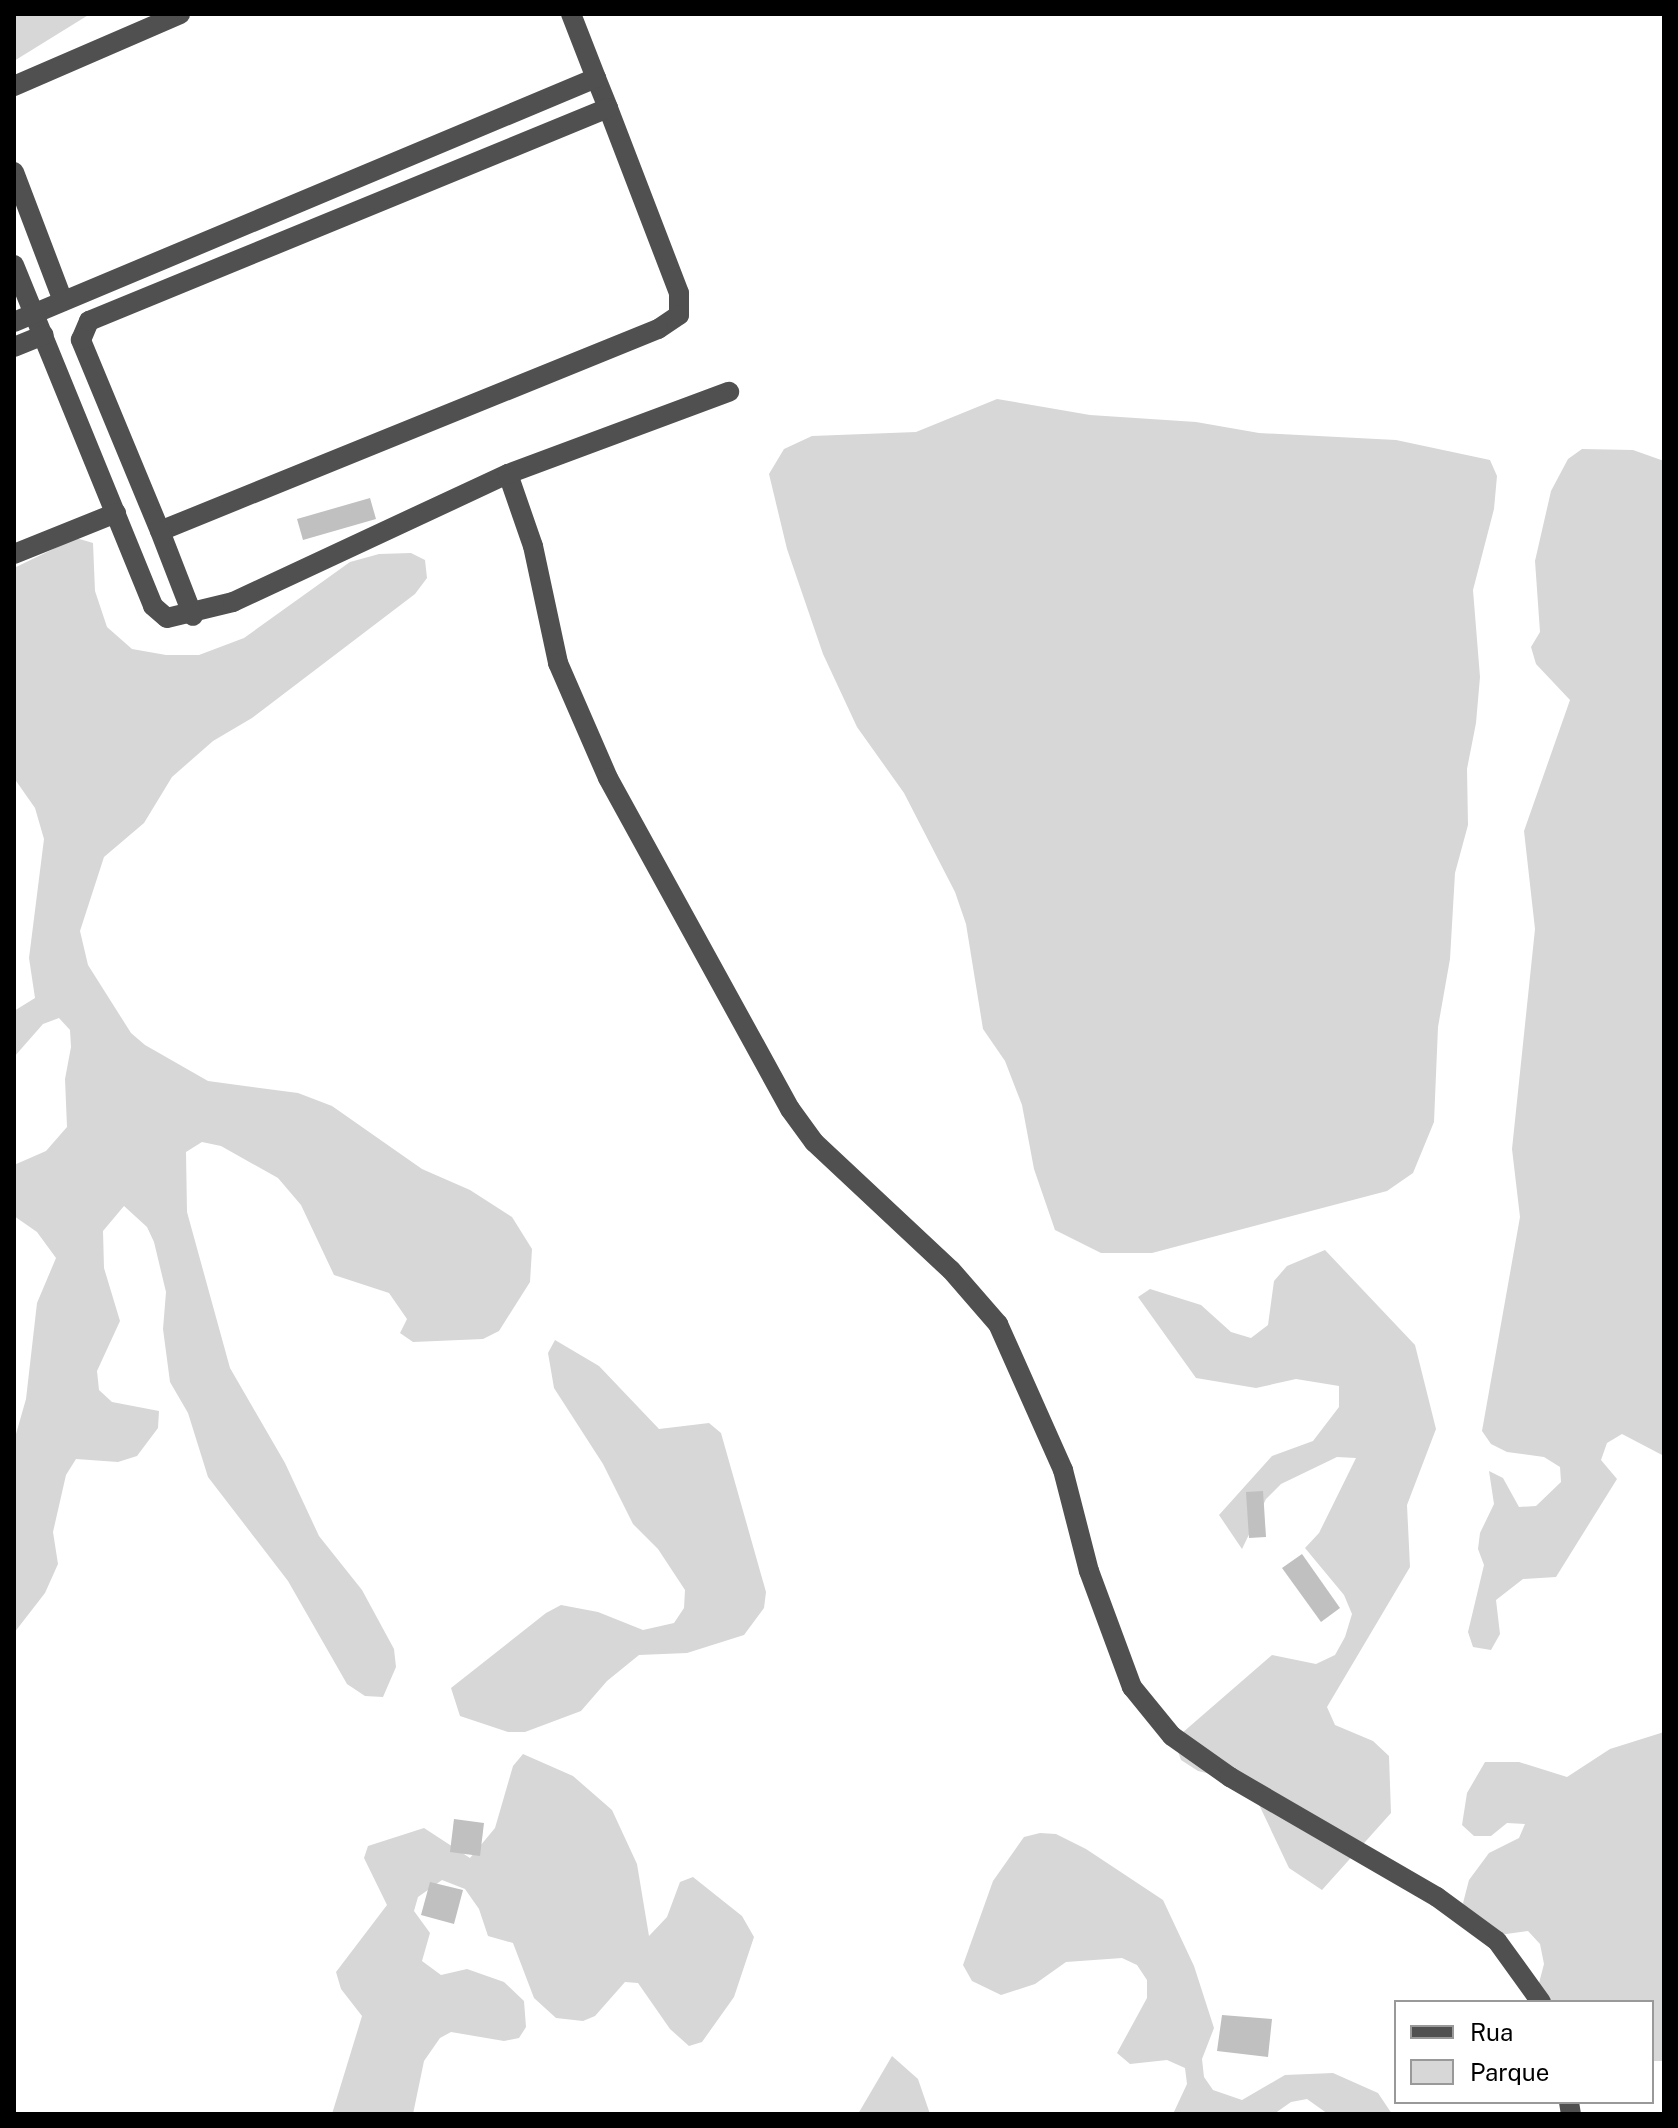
<!DOCTYPE html>
<html>
<head>
<meta charset="utf-8">
<style>
	body { margin:0 }
	#map { position:relative; width:1678px; height:2128px; overflow:hidden; background:#fff; font-family:"Public Sans",sans-serif }
	div>[style] { position:absolute }
	.green>* { inset:0; background:#d7d7d7 }
	.building>* { inset:0; background:#c0c0c0 }
	.minor>* { height:20px; margin:-10px; padding:0 10px; transform-origin:10px; border-radius:10px; background:#505050 }
	span { translate:-50% -50%; white-space:nowrap; text-align:center; line-height:1.15; -webkit-text-stroke:6px #fff; paint-order:stroke }
	.frame { position:absolute; inset:0; border:16px solid #000; pointer-events:none }
	.legend { position:absolute; left:1394px; top:2000px; width:260px; height:104px; box-sizing:border-box; background:#fff; border:2px solid #999; margin:0; padding:10px 14px; list-style:none; font-size:24px; color:#000 }
	.legend li { display:flex; align-items:center; gap:16px; height:40px }
	.legend b { width:40px; border:2px solid #999 }
</style>
</head>
<body>
<div id="map">
	<div class="green">
		<i style="clip-path:polygon(14px 14px,90px 14px,14px 61px)"></i>
		<i style="clip-path:polygon(997px 399px,1090px 415px,1196px 422px,1259px 433px,1396px 440px,1490px 460px,1497px 476px,1494px 509px,1473px 590px,1480px 677px,1476px 723px,1467px 769px,1468px 825px,1455px 873px,1450px 959px,1438px 1027px,1434px 1122px,1413px 1173px,1387px 1191px,1152px 1253px,1101px 1253px,1055px 1230px,1034px 1169px,1022px 1105px,1005px 1061px,983px 1029px,966px 924px,955px 892px,904px 793px,857px 727px,823px 654px,787px 549px,769px 474px,784px 449px,812px 436px,916px 432px)"></i>
		<i style="clip-path:polygon(1582px 449px,1633px 450px,1664px 461px,1664px 1456px,1622px 1434px,1607px 1443px,1601px 1460px,1617px 1479px,1556px 1577px,1523px 1579px,1496px 1600px,1500px 1634px,1491px 1650px,1473px 1647px,1468px 1632px,1484px 1565px,1478px 1549px,1480px 1533px,1494px 1504px,1489px 1471px,1503px 1478px,1519px 1507px,1536px 1506px,1561px 1482px,1560px 1467px,1544px 1457px,1507px 1452px,1491px 1444px,1482px 1431px,1520px 1217px,1512px 1149px,1535px 929px,1524px 831px,1570px 700px,1536px 664px,1531px 647px,1540px 632px,1535px 561px,1551px 491px,1568px 459px)"></i>
		<i style="clip-path:polygon(76px 538px,93px 543px,95px 591px,107px 627px,132px 649px,166px 655px,199px 655px,244px 638px,350px 562px,379px 554px,411px 553px,425px 560px,427px 578px,415px 594px,252px 718px,213px 741px,172px 777px,144px 823px,104px 857px,80px 931px,88px 965px,131px 1033px,145px 1045px,208px 1081px,298px 1093px,332px 1106px,422px 1169px,470px 1190px,512px 1217px,532px 1249px,530px 1282px,499px 1331px,483px 1339px,413px 1342px,400px 1333px,407px 1319px,389px 1293px,334px 1275px,301px 1205px,278px 1178px,221px 1146px,202px 1142px,186px 1152px,187px 1212px,230px 1368px,285px 1463px,319px 1536px,362px 1590px,394px 1649px,396px 1667px,383px 1697px,365px 1696px,347px 1684px,288px 1581px,208px 1477px,188px 1413px,170px 1382px,163px 1329px,166px 1292px,154px 1242px,147px 1227px,124px 1206px,103px 1231px,104px 1268px,120px 1321px,97px 1371px,99px 1390px,112px 1402px,159px 1411px,158px 1428px,137px 1456px,118px 1462px,76px 1459px,66px 1475px,53px 1532px,58px 1564px,45px 1593px,14px 1633px,14px 1441px,26px 1399px,37px 1303px,56px 1258px,37px 1232px,14px 1216px,14px 1165px,46px 1151px,67px 1127px,65px 1079px,71px 1047px,70px 1030px,59px 1018px,43px 1024px,14px 1057px,14px 1011px,35px 998px,29px 958px,44px 839px,35px 808px,14px 778px,14px 568px)"></i>
		<i style="clip-path:polygon(1325px 1250px,1415px 1345px,1436px 1429px,1407px 1505px,1410px 1567px,1327px 1707px,1335px 1725px,1373px 1741px,1389px 1756px,1391px 1813px,1322px 1890px,1289px 1868px,1253px 1792px,1236px 1780px,1198px 1771px,1181px 1760px,1174px 1740px,1272px 1655px,1316px 1664px,1335px 1655px,1345px 1637px,1352px 1614px,1344px 1595px,1305px 1548px,1319px 1533px,1356px 1458px,1337px 1457px,1281px 1484px,1266px 1499px,1242px 1549px,1219px 1515px,1272px 1456px,1313px 1441px,1339px 1407px,1339px 1386px,1296px 1379px,1256px 1388px,1196px 1378px,1138px 1297px,1150px 1289px,1201px 1305px,1231px 1332px,1251px 1338px,1268px 1325px,1274px 1281px,1287px 1266px)"></i>
		<i style="clip-path:polygon(555px 1340px,599px 1366px,659px 1429px,709px 1423px,721px 1433px,766px 1592px,764px 1608px,744px 1635px,687px 1653px,639px 1655px,607px 1681px,581px 1711px,525px 1732px,508px 1732px,460px 1716px,451px 1688px,546px 1613px,561px 1605px,598px 1612px,643px 1630px,674px 1623px,684px 1608px,685px 1590px,658px 1549px,633px 1524px,603px 1464px,554px 1388px,548px 1353px)"></i>
		<i style="clip-path:polygon(1664px 1732px,1664px 2061px,1652px 2061px,1652px 2002px,1545px 2002px,1539px 1983px,1544px 1964px,1540px 1944px,1528px 1931px,1499px 1935px,1471px 1918px,1463px 1903px,1469px 1880px,1489px 1853px,1519px 1838px,1525px 1824px,1507px 1823px,1491px 1836px,1474px 1836px,1462px 1825px,1467px 1793px,1485px 1762px,1519px 1762px,1567px 1777px,1610px 1749px)"></i>
		<i style="clip-path:polygon(523px 1754px,573px 1776px,612px 1810px,637px 1864px,649px 1936px,667px 1917px,680px 1882px,693px 1877px,742px 1916px,754px 1937px,734px 1997px,702px 2042px,689px 2046px,670px 2029px,638px 1983px,625px 1982px,595px 2016px,583px 2021px,556px 2018px,534px 1998px,513px 1943px,488px 1936px,479px 1909px,465px 1889px,442px 1880px,418px 1897px,414px 1911px,430px 1933px,422px 1961px,441px 1975px,467px 1969px,504px 1982px,524px 2001px,526px 2027px,519px 2038px,504px 2041px,451px 2032px,440px 2038px,424px 2061px,413px 2114px,332px 2114px,362px 2016px,341px 1989px,336px 1972px,387px 1905px,364px 1858px,368px 1846px,424px 1828px,470px 1858px,495px 1828px,513px 1766px)"></i>
		<i style="clip-path:polygon(1040px 1833px,1056px 1834px,1086px 1849px,1163px 1900px,1194px 1966px,1214px 2028px,1202px 2059px,1204px 2077px,1213px 2090px,1242px 2100px,1285px 2075px,1333px 2073px,1378px 2093px,1392px 2114px,1328px 2114px,1307px 2099px,1291px 2102px,1274px 2114px,1173px 2114px,1187px 2084px,1185px 2068px,1167px 2060px,1130px 2064px,1117px 2053px,1147px 1998px,1147px 1980px,1137px 1965px,1122px 1958px,1066px 1962px,1035px 1984px,1001px 1995px,972px 1981px,963px 1965px,993px 1881px,1024px 1837px)"></i>
		<i style="clip-path:polygon(892px 2056px,918px 2079px,930px 2114px,858px 2114px)"></i>
	</div>
	<div class="building">
		<i style="clip-path:polygon(370px 498px,376px 519px,303px 540px,297px 519px)"></i>
		<i style="clip-path:polygon(1263px 1491px,1266px 1537px,1249px 1538px,1246px 1492px)"></i>
		<i style="clip-path:polygon(1302px 1554px,1340px 1608px,1321px 1622px,1282px 1568px)"></i>
		<i style="clip-path:polygon(454px 1819px,484px 1823px,480px 1856px,450px 1852px)"></i>
		<i style="clip-path:polygon(430px 1882px,463px 1890px,454px 1924px,421px 1915px)"></i>
		<i style="clip-path:polygon(1222px 2015px,1272px 2019px,1268px 2057px,1217px 2051px)"></i>
	</div>
	<div class="minor">
		<i style="left:596px;top:78px;width:32px;rotate:68deg"></i>
		<i style="left:608px;top:108px;width:198px;rotate:69deg"></i>
		<i style="left:679px;top:293px;width:22px;rotate:90deg"></i>
		<i style="left:679px;top:315px;width:25px;rotate:146deg"></i>
		<i style="left:658px;top:329px;width:537px;rotate:157.92deg"></i>
		<i style="left:160px;top:531px;width:207px;rotate:-112.5deg"></i>
		<i style="left:81px;top:340px;width:21px;rotate:-67deg"></i>
		<i style="left:89px;top:321px;width:561px;rotate:-22.31deg"></i>
		<i style="left:14px;top:86px;width:181px;rotate:-23.4deg"></i>
		<i style="left:14px;top:172px;width:138px;rotate:69.2deg"></i>
		<i style="left:14px;top:265px;width:368px;rotate:67.8deg"></i>
		<i style="left:153px;top:606px;width:18px;rotate:41deg"></i>
		<i style="left:167px;top:618px;width:68px;rotate:-13.6deg"></i>
		<i style="left:233px;top:602px;width:303px;rotate:-25deg"></i>
		<i style="left:508px;top:474px;width:76px;rotate:70.9deg"></i>
		<i style="left:533px;top:546px;width:120px;rotate:77.9deg"></i>
		<i style="left:558px;top:663px;width:125px;rotate:66.5deg"></i>
		<i style="left:608px;top:778px;width:378px;rotate:61.2deg"></i>
		<i style="left:790px;top:1109px;width:41px;rotate:54deg"></i>
		<i style="left:814px;top:1142px;width:187px;rotate:43.1deg"></i>
		<i style="left:951px;top:1270px;width:72px;rotate:49deg"></i>
		<i style="left:998px;top:1324px;width:160px;rotate:66deg"></i>
		<i style="left:1063px;top:1470px;width:104px;rotate:75.6deg"></i>
		<i style="left:1089px;top:1571px;width:124px;rotate:69.7deg"></i>
		<i style="left:1132px;top:1687px;width:63px;rotate:50.8deg"></i>
		<i style="left:1172px;top:1736px;width:71px;rotate:35.3deg"></i>
		<i style="left:1230px;top:1777px;width:239px;rotate:30.1deg"></i>
		<i style="left:1437px;top:1897px;width:74px;rotate:36.3deg"></i>
		<i style="left:1497px;top:1941px;width:75px;rotate:54.2deg"></i>
		<i style="left:14px;top:322px;width:631px;rotate:-22.75deg"></i>
		<i style="left:596px;top:78px;width:69px;rotate:-111.3deg"></i>
		<i style="left:14px;top:347px;width:32px;rotate:-22deg"></i>
		<i style="left:508px;top:474px;width:236px;rotate:-20.4deg"></i>
		<i style="left:160px;top:531px;width:91px;rotate:68.8deg"></i>
		<i style="left:14px;top:554px;width:110px;rotate:-21.9deg"></i>
		<i style="left:1569px;top:2102px;width:12px;rotate:81deg"></i>
	</div>
	<div class="frame"></div>
	<ul class="legend">
	<li><b style="height:10px;background:#505050"></b>Rua</li>
	<li><b style="height:22px;background:#d7d7d7"></b>Parque</li>
	</ul>
</div>
</body>
</html>
